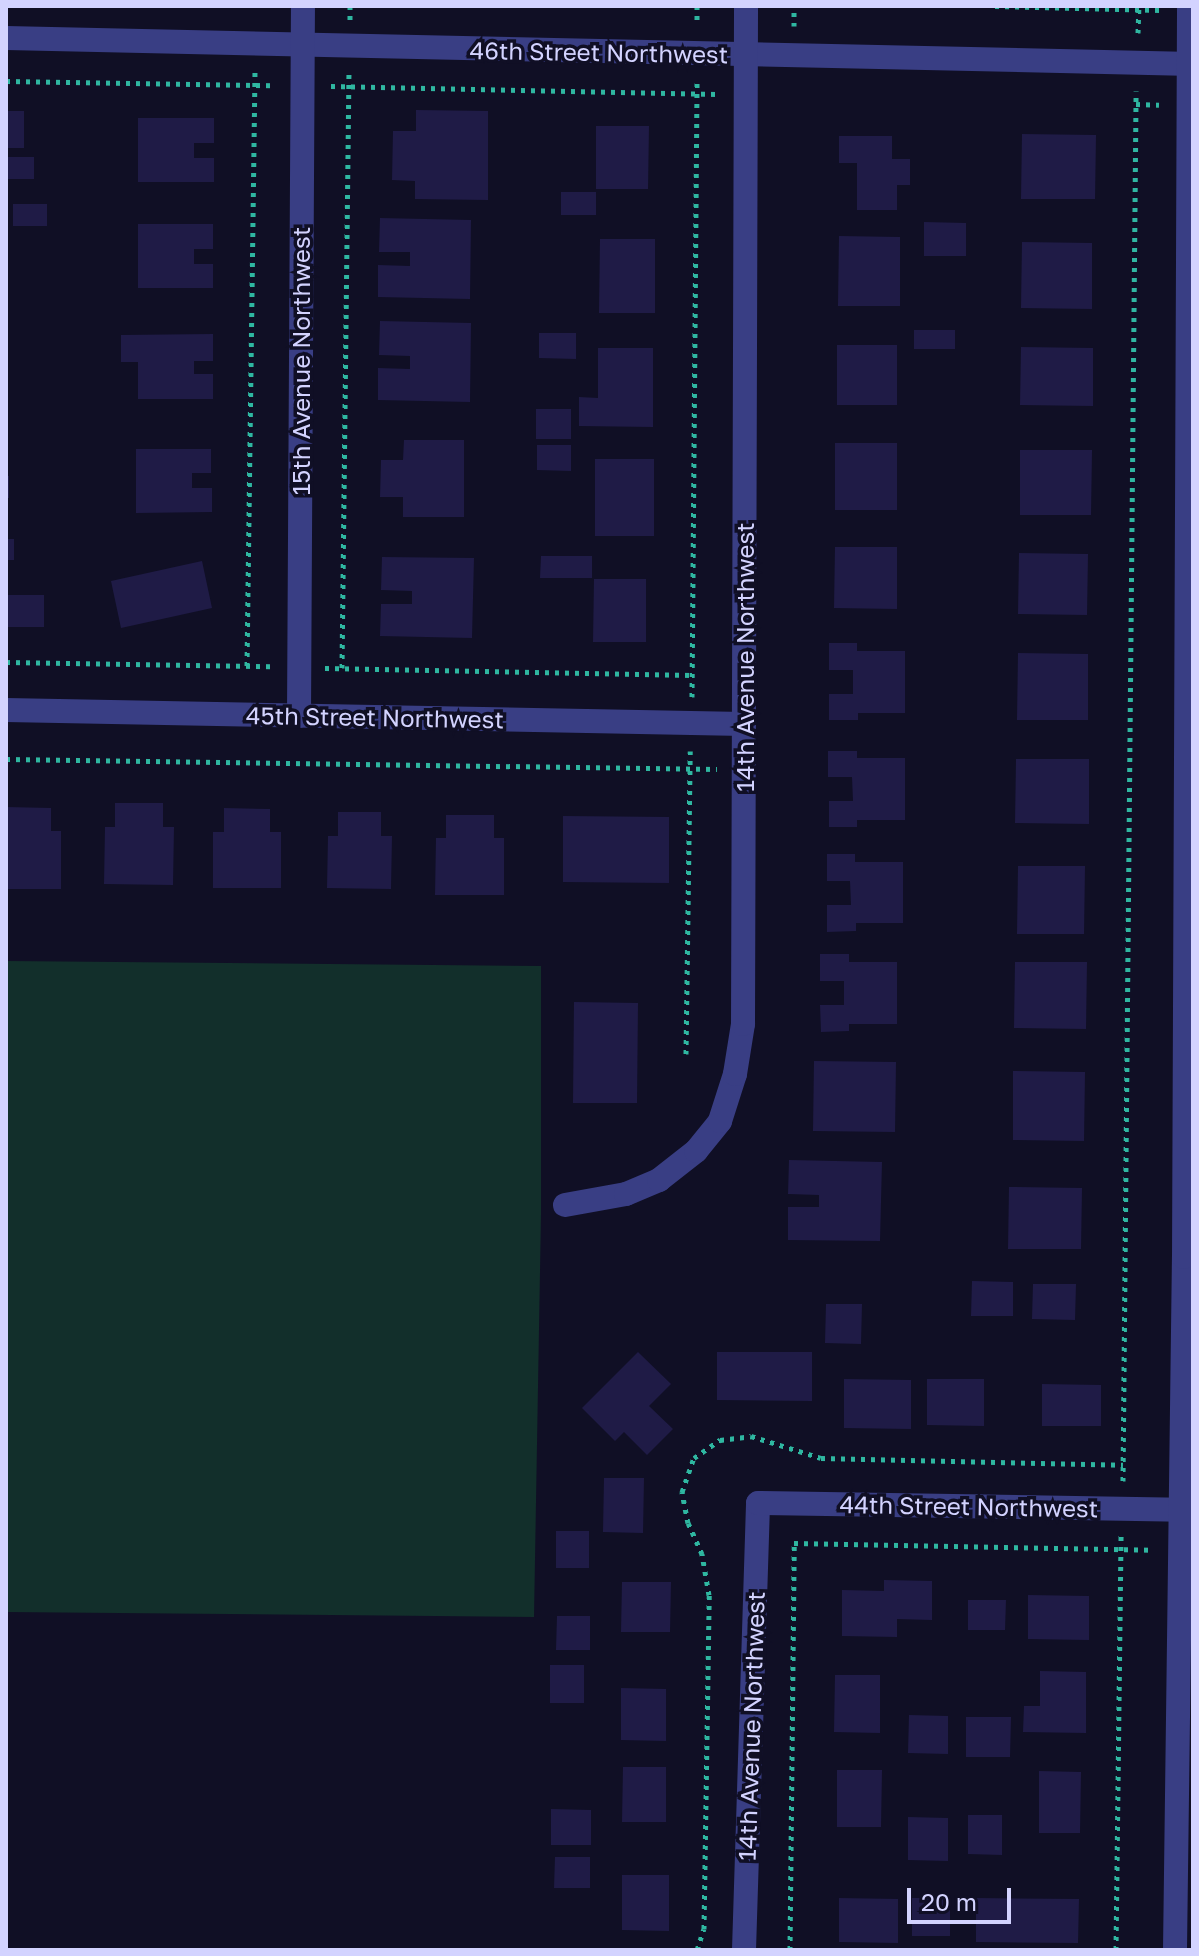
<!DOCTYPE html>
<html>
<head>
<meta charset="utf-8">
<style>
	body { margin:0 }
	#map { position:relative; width:1199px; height:1956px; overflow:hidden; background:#100f25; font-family:"Golos Text",sans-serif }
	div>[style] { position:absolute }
	.green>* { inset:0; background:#122f2b }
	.building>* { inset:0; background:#1f1b46 }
	.path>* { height:5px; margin-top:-2.5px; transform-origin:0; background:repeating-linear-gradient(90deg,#2fb7a1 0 4px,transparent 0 10px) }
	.minor>* { height:24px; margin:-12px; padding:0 12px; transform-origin:12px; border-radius:12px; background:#393e84 }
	span { translate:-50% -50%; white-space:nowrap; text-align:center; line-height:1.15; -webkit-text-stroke:7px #100f25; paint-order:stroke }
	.street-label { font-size:24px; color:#d3d3ff }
	.frame { position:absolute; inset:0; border:8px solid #d3d3ff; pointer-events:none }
	.scale { position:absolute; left:907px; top:1888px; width:104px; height:36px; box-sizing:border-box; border:4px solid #d3d3ff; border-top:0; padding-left:10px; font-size:24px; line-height:28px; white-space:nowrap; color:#d3d3ff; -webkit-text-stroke:6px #100f25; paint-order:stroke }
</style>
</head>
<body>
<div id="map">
	<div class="green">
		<i style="clip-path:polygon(6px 961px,541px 966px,541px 1214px,534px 1617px,6px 1612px)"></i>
	</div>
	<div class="building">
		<i style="clip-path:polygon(416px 110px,488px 111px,488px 200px,415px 199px,415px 181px,392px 180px,393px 131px,416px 131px)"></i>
		<i style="clip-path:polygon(6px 111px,24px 111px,24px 148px,6px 148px)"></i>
		<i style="clip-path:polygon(138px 118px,214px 118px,214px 143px,194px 143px,194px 158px,214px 158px,214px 182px,138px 182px)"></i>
		<i style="clip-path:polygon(596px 126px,649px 126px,648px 189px,596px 189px)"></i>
		<i style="clip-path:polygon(1022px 134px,1096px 135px,1095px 199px,1021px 199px)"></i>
		<i style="clip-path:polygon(839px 136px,892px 136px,892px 159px,910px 159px,910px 185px,897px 185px,897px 210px,857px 210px,857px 163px,839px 163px)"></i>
		<i style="clip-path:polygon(6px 157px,34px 157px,34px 179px,6px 179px)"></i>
		<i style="clip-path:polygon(561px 192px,596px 192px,596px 215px,561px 215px)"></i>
		<i style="clip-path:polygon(13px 204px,47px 204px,47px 226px,13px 226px)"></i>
		<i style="clip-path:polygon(380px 218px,471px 220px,470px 299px,378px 297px,378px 265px,410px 266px,410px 252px,379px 252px)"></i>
		<i style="clip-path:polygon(924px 222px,966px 223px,966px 256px,924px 256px)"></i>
		<i style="clip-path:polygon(138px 224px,213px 224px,213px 249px,194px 249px,194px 264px,213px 264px,213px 288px,138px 288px)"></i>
		<i style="clip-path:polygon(839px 236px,900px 237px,900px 306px,838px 306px)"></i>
		<i style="clip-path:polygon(600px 239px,655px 239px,655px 313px,599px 313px)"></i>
		<i style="clip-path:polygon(1022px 242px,1092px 243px,1092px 309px,1021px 308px)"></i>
		<i style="clip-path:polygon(380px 321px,471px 323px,470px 402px,378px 400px,378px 368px,410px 369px,410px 356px,379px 355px)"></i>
		<i style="clip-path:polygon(914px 330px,955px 330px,955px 349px,914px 349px)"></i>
		<i style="clip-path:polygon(539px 333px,576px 333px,576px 359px,539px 358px)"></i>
		<i style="clip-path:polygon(213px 334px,213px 361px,194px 361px,194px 374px,213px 374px,213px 399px,138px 399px,138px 362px,121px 362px,121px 335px)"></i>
		<i style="clip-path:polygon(837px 345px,897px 345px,897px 405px,837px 405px)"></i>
		<i style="clip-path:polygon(1021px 347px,1093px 348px,1093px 406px,1020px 405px)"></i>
		<i style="clip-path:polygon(598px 348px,653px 348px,653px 427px,579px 426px,579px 397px,598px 398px)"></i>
		<i style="clip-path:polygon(536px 409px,571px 409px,571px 439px,536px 439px)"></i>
		<i style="clip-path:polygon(404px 440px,464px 440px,464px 517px,403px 517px,403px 497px,380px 497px,381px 460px,403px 460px)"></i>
		<i style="clip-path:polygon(835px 443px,897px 443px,897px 510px,835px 510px)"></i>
		<i style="clip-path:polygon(537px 445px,571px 445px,571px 471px,537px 470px)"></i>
		<i style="clip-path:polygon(136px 449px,211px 449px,211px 473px,192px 473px,192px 488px,212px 488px,212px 512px,136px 513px)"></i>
		<i style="clip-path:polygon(1020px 450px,1092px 450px,1091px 515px,1020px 515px)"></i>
		<i style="clip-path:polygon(595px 459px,654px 459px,654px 536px,595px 536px)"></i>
		<i style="clip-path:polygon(6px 476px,9px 476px,9px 498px,6px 498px)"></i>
		<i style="clip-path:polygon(6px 539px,14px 539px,14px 560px,6px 560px)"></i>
		<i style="clip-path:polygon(835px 547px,897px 547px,897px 609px,834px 608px)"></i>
		<i style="clip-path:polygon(1019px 553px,1088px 554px,1087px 615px,1018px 614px)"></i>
		<i style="clip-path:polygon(541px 556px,592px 556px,592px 578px,540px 578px)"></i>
		<i style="clip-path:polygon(382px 557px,474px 558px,472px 638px,380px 636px,381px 604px,412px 604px,412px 591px,381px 590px)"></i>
		<i style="clip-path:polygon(202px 561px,212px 608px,121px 628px,111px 581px)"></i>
		<i style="clip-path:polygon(594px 579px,646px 579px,646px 642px,593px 642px)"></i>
		<i style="clip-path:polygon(7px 595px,44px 595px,44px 627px,7px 627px)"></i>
		<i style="clip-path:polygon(829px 643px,857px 643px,857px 651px,905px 651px,905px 713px,858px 713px,858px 720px,829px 720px,829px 694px,853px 694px,853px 670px,829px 670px)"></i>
		<i style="clip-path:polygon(1018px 653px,1088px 654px,1088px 720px,1017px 720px)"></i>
		<i style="clip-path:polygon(828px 751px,857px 751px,857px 758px,905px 758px,905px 820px,857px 820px,857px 827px,829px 827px,829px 801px,853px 801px,852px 777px,828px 777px)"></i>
		<i style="clip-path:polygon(1016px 759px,1089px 759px,1089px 824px,1015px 823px)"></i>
		<i style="clip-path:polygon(115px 803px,163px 803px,163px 827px,174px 827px,173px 885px,104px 884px,105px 827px,115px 827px)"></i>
		<i style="clip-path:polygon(6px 807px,51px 808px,51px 831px,61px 831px,61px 889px,6px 889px)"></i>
		<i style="clip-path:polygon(224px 808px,270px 809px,270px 832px,281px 832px,281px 888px,213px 888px,213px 832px,224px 832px)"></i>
		<i style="clip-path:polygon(338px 812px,381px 812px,381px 836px,392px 836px,391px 889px,327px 888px,328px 836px,338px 836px)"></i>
		<i style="clip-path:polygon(446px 815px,494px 815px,494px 838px,504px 838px,504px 895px,435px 895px,436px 838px,446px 838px)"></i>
		<i style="clip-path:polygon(563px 816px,669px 817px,669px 883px,563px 882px)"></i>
		<i style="clip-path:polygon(827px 854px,855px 854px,855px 862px,903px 862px,903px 923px,856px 923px,856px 931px,827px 932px,827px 905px,851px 905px,850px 881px,827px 881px)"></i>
		<i style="clip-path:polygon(1018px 866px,1085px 866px,1084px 934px,1017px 934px)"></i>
		<i style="clip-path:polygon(820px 954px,849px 954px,849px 962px,897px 962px,897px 1024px,849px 1024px,849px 1031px,821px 1032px,820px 1005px,844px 1005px,844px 981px,820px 981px)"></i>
		<i style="clip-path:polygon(1015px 962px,1087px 962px,1086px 1029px,1014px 1028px)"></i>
		<i style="clip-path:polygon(574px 1002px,638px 1003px,637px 1103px,573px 1103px)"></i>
		<i style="clip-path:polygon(814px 1061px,896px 1062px,895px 1132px,813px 1131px)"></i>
		<i style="clip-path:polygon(1013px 1071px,1085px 1072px,1084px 1141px,1013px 1140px)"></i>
		<i style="clip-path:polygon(789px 1160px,882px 1162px,880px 1241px,788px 1240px,788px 1207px,819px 1207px,819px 1195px,788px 1194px)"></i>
		<i style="clip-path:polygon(1009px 1187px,1082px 1188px,1081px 1249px,1008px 1249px)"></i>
		<i style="clip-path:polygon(972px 1281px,1013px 1282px,1013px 1316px,971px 1316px)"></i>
		<i style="clip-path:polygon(1033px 1284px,1076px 1284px,1075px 1320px,1032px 1319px)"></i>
		<i style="clip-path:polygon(826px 1304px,862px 1304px,861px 1344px,825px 1343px)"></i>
		<i style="clip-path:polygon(638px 1352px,671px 1384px,649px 1406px,673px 1429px,647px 1455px,624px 1432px,615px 1441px,582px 1408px)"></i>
		<i style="clip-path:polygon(717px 1352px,812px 1352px,812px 1401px,717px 1400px)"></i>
		<i style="clip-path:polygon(844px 1379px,911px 1380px,911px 1429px,844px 1428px)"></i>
		<i style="clip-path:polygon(927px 1379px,984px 1379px,984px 1426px,927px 1425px)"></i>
		<i style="clip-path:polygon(1042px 1384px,1101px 1385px,1101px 1426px,1042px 1426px)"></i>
		<i style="clip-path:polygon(604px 1478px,644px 1478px,643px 1533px,603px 1532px)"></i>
		<i style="clip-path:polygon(556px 1531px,589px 1531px,589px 1568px,556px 1568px)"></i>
		<i style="clip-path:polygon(884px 1580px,932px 1581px,932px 1620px,897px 1619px,897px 1637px,842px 1636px,842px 1590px,884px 1591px)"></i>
		<i style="clip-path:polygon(622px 1582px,671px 1582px,670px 1632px,621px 1632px)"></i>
		<i style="clip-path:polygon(1028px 1595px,1089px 1596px,1089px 1640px,1028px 1639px)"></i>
		<i style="clip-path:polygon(968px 1600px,1006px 1600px,1005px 1630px,968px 1630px)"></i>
		<i style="clip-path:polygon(557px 1616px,590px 1616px,590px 1650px,556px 1650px)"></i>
		<i style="clip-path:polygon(550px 1665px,584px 1665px,584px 1703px,550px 1703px)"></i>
		<i style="clip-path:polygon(1040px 1671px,1086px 1672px,1086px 1733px,1023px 1732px,1024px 1706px,1040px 1706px)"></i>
		<i style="clip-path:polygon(835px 1675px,880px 1675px,880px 1733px,834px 1732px)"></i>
		<i style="clip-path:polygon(621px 1688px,666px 1689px,666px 1741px,621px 1740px)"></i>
		<i style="clip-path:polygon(909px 1715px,948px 1716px,948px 1754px,908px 1753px)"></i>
		<i style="clip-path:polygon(966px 1717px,1011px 1717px,1010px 1757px,966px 1757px)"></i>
		<i style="clip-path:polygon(623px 1767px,666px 1767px,666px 1822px,622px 1822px)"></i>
		<i style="clip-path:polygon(837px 1770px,882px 1770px,881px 1827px,837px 1827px)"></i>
		<i style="clip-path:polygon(1039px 1771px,1081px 1772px,1080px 1833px,1039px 1833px)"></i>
		<i style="clip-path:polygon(551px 1809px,591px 1810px,591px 1845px,551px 1845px)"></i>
		<i style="clip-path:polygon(968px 1815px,1002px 1815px,1002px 1855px,968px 1854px)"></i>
		<i style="clip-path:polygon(908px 1817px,948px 1818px,948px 1861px,908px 1860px)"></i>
		<i style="clip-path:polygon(555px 1857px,590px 1857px,590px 1888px,554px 1888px)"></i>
		<i style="clip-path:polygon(622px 1875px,669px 1875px,669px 1931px,622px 1930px)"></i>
		<i style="clip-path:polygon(839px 1898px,898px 1899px,898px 1943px,839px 1942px)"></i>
		<i style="clip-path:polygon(912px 1898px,950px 1898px,950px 1936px,912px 1936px)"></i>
		<i style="clip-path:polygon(976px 1898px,1079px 1899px,1078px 1943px,976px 1942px)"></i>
	</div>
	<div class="path">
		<i style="left:697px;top:6px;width:19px;rotate:90deg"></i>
		<i style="left:995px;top:6px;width:165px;rotate:1.4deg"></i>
		<i style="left:350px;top:20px;width:14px;rotate:-90deg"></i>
		<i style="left:794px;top:26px;width:20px;rotate:-90deg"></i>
		<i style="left:1138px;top:33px;width:27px;rotate:-88deg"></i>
		<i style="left:6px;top:81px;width:267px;rotate:0.9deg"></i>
		<i style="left:331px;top:86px;width:386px;rotate:1.2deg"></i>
		<i style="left:1136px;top:104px;width:23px;rotate:2deg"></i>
		<i style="left:6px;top:662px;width:265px;rotate:0.9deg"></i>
		<i style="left:247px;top:666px;width:595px;rotate:-89.23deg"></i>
		<i style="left:325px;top:668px;width:367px;rotate:1.1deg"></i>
		<i style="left:342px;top:668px;width:595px;rotate:-89.33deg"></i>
		<i style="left:692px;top:697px;width:614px;rotate:-89.53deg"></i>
		<i style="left:6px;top:759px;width:711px;rotate:0.81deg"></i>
		<i style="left:686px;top:1054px;width:303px;rotate:-89.2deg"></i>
		<i style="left:1123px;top:1481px;width:1390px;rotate:-89.46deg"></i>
		<i style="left:697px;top:1950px;width:22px;rotate:-72deg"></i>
		<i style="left:704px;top:1929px;width:334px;rotate:-89.1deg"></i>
		<i style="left:709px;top:1595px;width:42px;rotate:-99.7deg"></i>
		<i style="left:702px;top:1554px;width:34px;rotate:-114deg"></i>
		<i style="left:688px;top:1523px;width:32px;rotate:-101deg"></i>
		<i style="left:682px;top:1492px;width:36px;rotate:-71deg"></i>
		<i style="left:694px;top:1458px;width:32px;rotate:-35deg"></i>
		<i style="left:720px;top:1440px;width:31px;rotate:-7deg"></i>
		<i style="left:751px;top:1436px;width:73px;rotate:17.4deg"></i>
		<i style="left:821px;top:1458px;width:302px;rotate:1.3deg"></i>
		<i style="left:790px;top:1950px;width:407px;rotate:-89.4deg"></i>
		<i style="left:794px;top:1543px;width:358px;rotate:1.1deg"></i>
		<i style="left:1116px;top:1950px;width:415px;rotate:-89.3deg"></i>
	</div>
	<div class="minor">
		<i style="left:6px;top:38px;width:1187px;rotate:1.25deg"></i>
		<i style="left:6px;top:710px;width:738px;rotate:1.09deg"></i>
		<i style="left:299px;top:716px;width:710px;rotate:-89.68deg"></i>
		<i style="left:565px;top:1205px;width:62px;rotate:-10.2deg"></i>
		<i style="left:626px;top:1194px;width:36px;rotate:-23deg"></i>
		<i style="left:659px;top:1180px;width:47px;rotate:-38.1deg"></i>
		<i style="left:696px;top:1151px;width:38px;rotate:-51deg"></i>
		<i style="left:720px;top:1121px;width:49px;rotate:-72.3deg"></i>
		<i style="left:735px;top:1074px;width:51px;rotate:-80.9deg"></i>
		<i style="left:743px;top:1024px;width:1018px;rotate:-89.83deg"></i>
		<i style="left:744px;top:1950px;width:447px;rotate:-88.2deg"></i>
		<i style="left:758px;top:1503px;width:423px;rotate:0.9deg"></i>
		<i style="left:1175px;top:1950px;width:693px;rotate:-89.26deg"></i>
		<i style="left:1184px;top:1257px;width:1251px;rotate:-89.77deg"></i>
	</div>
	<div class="street-label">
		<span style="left:599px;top:52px;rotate:1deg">46th Street Northwest</span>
		<span style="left:301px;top:361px;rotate:-90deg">15th Avenue Northwest</span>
		<span style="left:745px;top:657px;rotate:-90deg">14th Avenue Northwest</span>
		<span style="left:375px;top:717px;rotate:1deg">45th Street Northwest</span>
		<span style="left:969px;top:1506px;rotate:1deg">44th Street Northwest</span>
		<span style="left:751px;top:1726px;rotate:-88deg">14th Avenue Northwest</span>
	</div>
	<div class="frame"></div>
	<div class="scale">20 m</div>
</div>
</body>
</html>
